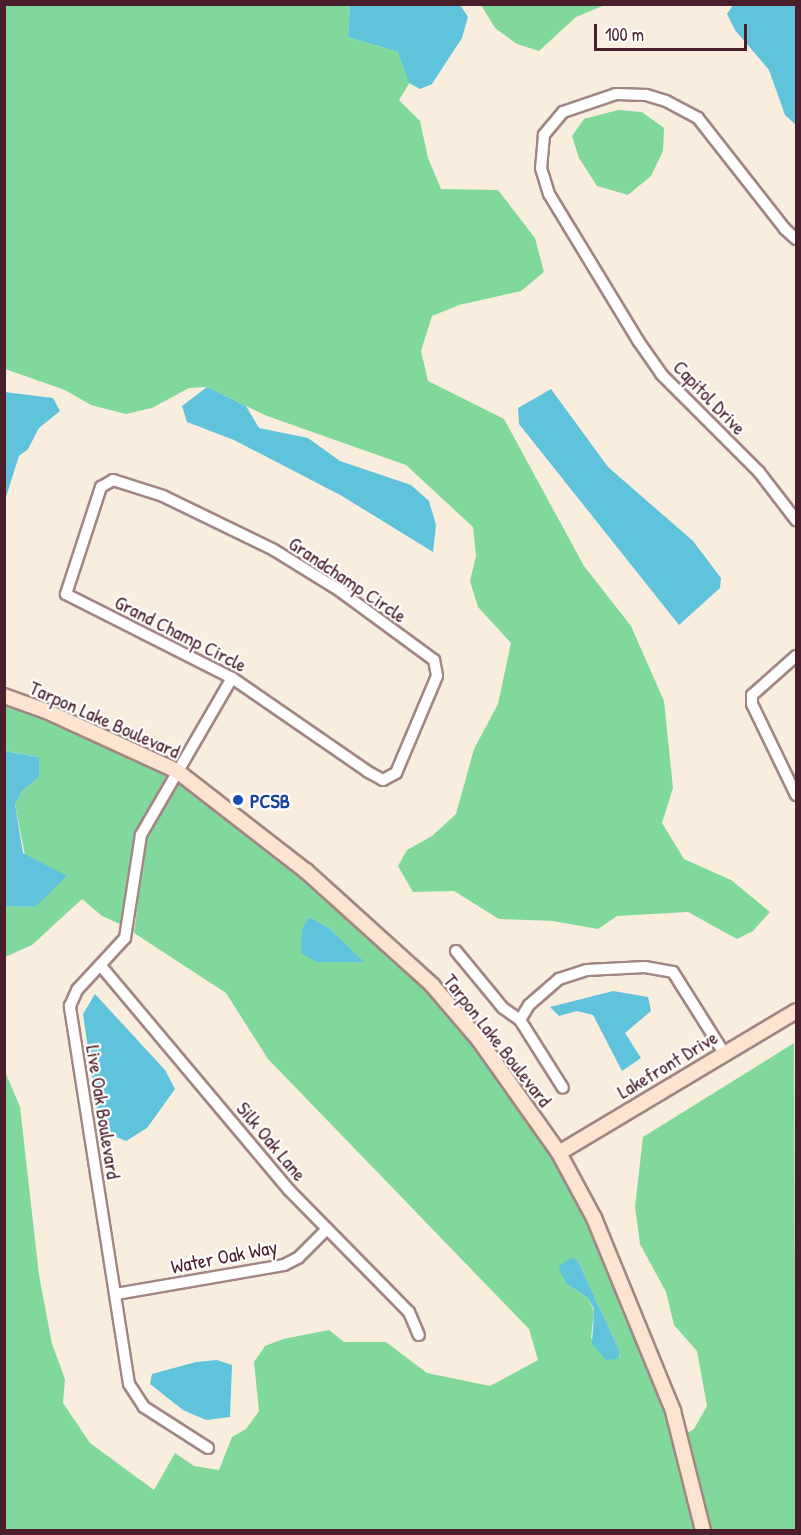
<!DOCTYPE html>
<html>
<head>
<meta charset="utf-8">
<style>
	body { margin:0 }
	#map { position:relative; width:801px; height:1535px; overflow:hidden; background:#f9eddd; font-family:"Patrick Hand",sans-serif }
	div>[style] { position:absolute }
	.green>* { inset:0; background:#81d89c }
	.water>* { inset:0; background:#5ec3db }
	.roads { filter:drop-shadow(2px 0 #a28684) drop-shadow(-2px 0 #a28684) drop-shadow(0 2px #a28684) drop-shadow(0 -2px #a28684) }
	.street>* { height:10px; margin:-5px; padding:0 5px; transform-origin:5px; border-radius:5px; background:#fff }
	.secondary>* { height:14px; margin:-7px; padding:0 7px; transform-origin:7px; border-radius:7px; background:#fde4d1 }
	.dots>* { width:16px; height:16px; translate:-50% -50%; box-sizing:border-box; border:3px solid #fff; border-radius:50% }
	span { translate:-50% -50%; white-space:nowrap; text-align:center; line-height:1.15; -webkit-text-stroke:4.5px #fff; paint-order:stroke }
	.street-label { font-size:20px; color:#4a1f2b }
	.transit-label { font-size:20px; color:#164399; font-weight:700 }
	.left { translate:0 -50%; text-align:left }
	.frame { position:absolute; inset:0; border:6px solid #4a1f2b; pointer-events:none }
	.scale { position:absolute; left:594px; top:24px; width:153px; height:27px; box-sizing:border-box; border:3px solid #4a1f2b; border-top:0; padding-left:8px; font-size:18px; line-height:21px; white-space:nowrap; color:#4a1f2b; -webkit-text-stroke:4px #fff; paint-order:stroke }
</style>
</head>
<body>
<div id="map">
	<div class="green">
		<i style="clip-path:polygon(5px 5px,350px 5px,348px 37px,398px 52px,410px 82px,399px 100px,420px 121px,428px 158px,441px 189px,498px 190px,535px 238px,544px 272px,521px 291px,459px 305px,432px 316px,421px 351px,428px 381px,504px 419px,584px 566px,631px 626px,664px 701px,673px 788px,662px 823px,684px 859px,731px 880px,770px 912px,753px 931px,737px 939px,688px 912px,617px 916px,598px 929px,553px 921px,499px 919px,454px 891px,413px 892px,398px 866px,407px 850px,432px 836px,456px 814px,474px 749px,498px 704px,508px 657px,511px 643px,478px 607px,470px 581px,476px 556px,473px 527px,406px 465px,267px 416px,207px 387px,189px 388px,152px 408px,126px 414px,91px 405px,65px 390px,5px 369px)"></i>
		<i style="clip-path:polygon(481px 5px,605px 5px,576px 17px,539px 51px,517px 44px,495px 28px)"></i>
		<i style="clip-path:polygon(618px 110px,642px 112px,664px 128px,663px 151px,651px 176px,628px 195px,597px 186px,579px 158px,572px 136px,584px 119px)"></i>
		<i style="clip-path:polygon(5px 702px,44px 716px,169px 773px,135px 834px,124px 926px,102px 916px,82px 899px,32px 945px,5px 957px,5px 906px,35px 907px,15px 804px,22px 791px,39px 777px,39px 757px,5px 751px)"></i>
		<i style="clip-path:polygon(evenodd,179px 780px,303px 875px,428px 989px,474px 1043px,554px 1155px,589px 1220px,668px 1412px,697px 1530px,5px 1530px,4px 1069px,20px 1107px,39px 1275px,52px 1344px,65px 1379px,63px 1403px,90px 1443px,154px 1490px,175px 1453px,194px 1466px,219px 1470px,232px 1437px,246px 1429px,259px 1411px,254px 1362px,265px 1346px,283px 1339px,329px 1330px,344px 1342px,386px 1342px,427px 1373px,490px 1386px,538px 1360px,529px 1329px,268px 1059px,226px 993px,134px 933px,146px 838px,179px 780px,309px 917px,329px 928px,363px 962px,302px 929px,309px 917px,179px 780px,578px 1261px,620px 1352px,619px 1357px,591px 1338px,594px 1311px,588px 1298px,567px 1284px,578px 1261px)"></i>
		<i style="clip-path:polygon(794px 1043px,796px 1530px,709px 1530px,685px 1434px,694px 1429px,707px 1406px,697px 1351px,674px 1325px,666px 1292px,640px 1244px,635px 1207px,643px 1137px)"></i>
	</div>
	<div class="water">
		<i style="clip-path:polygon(350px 5px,460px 5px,468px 17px,462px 38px,432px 84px,420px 89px,409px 83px,398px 52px,348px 37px)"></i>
		<i style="clip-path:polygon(733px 5px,796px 5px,796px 125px,785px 115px,769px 70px,735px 30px,727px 14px)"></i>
		<i style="clip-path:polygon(207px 387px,246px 406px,259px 428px,308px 438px,340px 461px,411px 485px,429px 501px,436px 525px,433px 552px,342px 496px,234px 440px,187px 422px,182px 406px)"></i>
		<i style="clip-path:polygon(551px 389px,608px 467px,693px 541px,721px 578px,720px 588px,679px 625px,519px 424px,518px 408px)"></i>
		<i style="clip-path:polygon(5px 392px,53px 398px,60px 411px,39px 428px,28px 449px,19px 456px,5px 500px)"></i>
		<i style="clip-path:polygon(4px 751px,39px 757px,39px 777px,22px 791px,15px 804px,23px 853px,67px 876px,35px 907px,5px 906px)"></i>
		<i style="clip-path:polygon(309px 917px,329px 928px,364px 962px,317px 962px,301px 953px,302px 929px)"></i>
		<i style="clip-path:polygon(613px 991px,648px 997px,651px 1011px,625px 1033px,641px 1058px,622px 1071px,593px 1015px,577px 1011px,559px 1016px,550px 1007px)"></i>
		<i style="clip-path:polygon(95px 994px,165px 1070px,175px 1089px,147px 1128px,126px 1141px,100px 1130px,83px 1014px)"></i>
		<i style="clip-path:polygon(572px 1258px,578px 1261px,620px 1352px,618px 1359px,606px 1360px,592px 1344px,594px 1309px,588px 1298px,567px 1284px,559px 1270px,560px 1265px)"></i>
		<i style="clip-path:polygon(196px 1362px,217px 1360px,232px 1365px,230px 1417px,206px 1420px,183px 1410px,150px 1384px,152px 1374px)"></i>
	</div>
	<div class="roads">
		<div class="street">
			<i style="left:796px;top:239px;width:15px;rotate:-138deg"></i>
			<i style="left:785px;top:229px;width:141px;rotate:-128.1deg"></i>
			<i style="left:698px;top:118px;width:36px;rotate:-152deg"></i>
			<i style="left:666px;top:101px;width:21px;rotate:-163deg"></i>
			<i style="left:646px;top:95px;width:30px;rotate:-178deg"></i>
			<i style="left:616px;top:94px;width:56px;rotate:161.2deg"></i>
			<i style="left:563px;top:112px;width:30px;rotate:130deg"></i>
			<i style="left:544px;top:135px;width:33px;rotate:95deg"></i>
			<i style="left:541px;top:168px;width:27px;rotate:73deg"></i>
			<i style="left:549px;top:194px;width:173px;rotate:58.7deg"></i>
			<i style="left:639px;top:342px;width:39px;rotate:55deg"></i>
			<i style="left:661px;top:374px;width:139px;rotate:45deg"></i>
			<i style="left:759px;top:472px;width:61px;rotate:52.4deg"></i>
			<i style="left:113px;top:480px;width:52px;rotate:17.7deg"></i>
			<i style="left:163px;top:496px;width:123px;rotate:25.9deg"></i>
			<i style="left:274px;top:550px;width:78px;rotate:31.8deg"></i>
			<i style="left:340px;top:591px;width:117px;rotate:36.3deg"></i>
			<i style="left:434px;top:660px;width:16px;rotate:79deg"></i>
			<i style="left:437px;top:676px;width:105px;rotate:112.9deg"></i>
			<i style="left:396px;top:773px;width:15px;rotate:152deg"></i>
			<i style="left:383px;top:780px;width:18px;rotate:-151deg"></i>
			<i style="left:367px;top:771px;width:164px;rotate:-145.4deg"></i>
			<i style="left:232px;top:678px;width:186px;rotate:-153.2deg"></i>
			<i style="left:66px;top:594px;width:113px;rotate:-71.9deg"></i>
			<i style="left:101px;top:487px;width:14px;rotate:-30deg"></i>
			<i style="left:796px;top:656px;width:59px;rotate:138.4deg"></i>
			<i style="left:752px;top:695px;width:9px;rotate:90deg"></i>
			<i style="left:752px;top:704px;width:101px;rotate:64.2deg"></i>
			<i style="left:456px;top:951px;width:74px;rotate:50.5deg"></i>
			<i style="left:503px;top:1008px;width:21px;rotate:35deg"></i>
			<i style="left:520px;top:1020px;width:17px;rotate:-59deg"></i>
			<i style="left:529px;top:1005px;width:40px;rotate:-41deg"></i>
			<i style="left:559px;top:979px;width:29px;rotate:-18deg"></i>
			<i style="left:587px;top:970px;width:58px;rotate:-3deg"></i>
			<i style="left:645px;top:967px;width:28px;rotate:10deg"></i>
			<i style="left:673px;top:972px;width:96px;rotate:57.8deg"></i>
			<i style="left:101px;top:966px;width:292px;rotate:50deg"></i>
			<i style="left:289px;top:1190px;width:171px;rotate:45.5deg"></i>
			<i style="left:409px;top:1312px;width:25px;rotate:67deg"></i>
			<i style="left:520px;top:1020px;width:80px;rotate:57.7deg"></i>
			<i style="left:116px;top:1294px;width:170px;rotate:-9.8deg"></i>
			<i style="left:284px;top:1265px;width:16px;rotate:-27deg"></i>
			<i style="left:298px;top:1258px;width:41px;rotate:-45deg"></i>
			<i style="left:208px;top:1448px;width:76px;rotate:-147.4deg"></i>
			<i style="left:144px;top:1407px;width:27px;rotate:-123deg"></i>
			<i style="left:129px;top:1384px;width:383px;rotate:-98.9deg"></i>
			<i style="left:70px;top:1006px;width:17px;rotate:-66deg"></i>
			<i style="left:77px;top:990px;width:71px;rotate:-47.3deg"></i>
			<i style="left:125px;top:938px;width:104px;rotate:-81.2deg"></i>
			<i style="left:141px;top:835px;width:181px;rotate:-59.9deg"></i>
		</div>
		<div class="secondary">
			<i style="left:4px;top:696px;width:45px;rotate:19.7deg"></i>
			<i style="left:46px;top:711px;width:144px;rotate:24.6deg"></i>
			<i style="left:177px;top:771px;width:163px;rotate:37.8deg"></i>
			<i style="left:306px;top:871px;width:170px;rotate:42.1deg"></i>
			<i style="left:432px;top:985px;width:72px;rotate:49.5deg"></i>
			<i style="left:479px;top:1040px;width:138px;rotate:54.7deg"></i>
			<i style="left:559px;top:1153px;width:74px;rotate:61.7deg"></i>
			<i style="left:594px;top:1218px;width:209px;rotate:67.7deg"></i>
			<i style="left:673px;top:1411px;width:123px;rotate:75.9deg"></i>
			<i style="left:559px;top:1153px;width:276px;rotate:-30.9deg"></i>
		</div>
	</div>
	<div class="dots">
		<i style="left:238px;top:800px;background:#1a4fb4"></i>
	</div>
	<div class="street-label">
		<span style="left:710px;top:397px;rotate:46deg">Capitol Drive</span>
		<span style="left:348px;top:579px;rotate:34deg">Grandchamp Circle</span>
		<span style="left:181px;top:633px;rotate:27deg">Grand Champ Circle</span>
		<span style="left:105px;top:719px;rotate:24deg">Tarpon Lake Boulevard</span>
		<span style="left:498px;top:1040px;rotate:52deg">Tarpon Lake Boulevard</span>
		<span style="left:667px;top:1064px;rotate:-31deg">Lakefront Drive</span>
		<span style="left:104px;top:1112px;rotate:81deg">Live Oak Boulevard</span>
		<span style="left:272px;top:1141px;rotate:50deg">Silk Oak Lane</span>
		<span style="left:224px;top:1256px;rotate:-11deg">Water Oak Way</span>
	</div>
	<div class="transit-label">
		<span class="left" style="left:250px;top:800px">PCSB</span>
	</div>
	<div class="frame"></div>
	<div class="scale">100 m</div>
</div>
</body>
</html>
